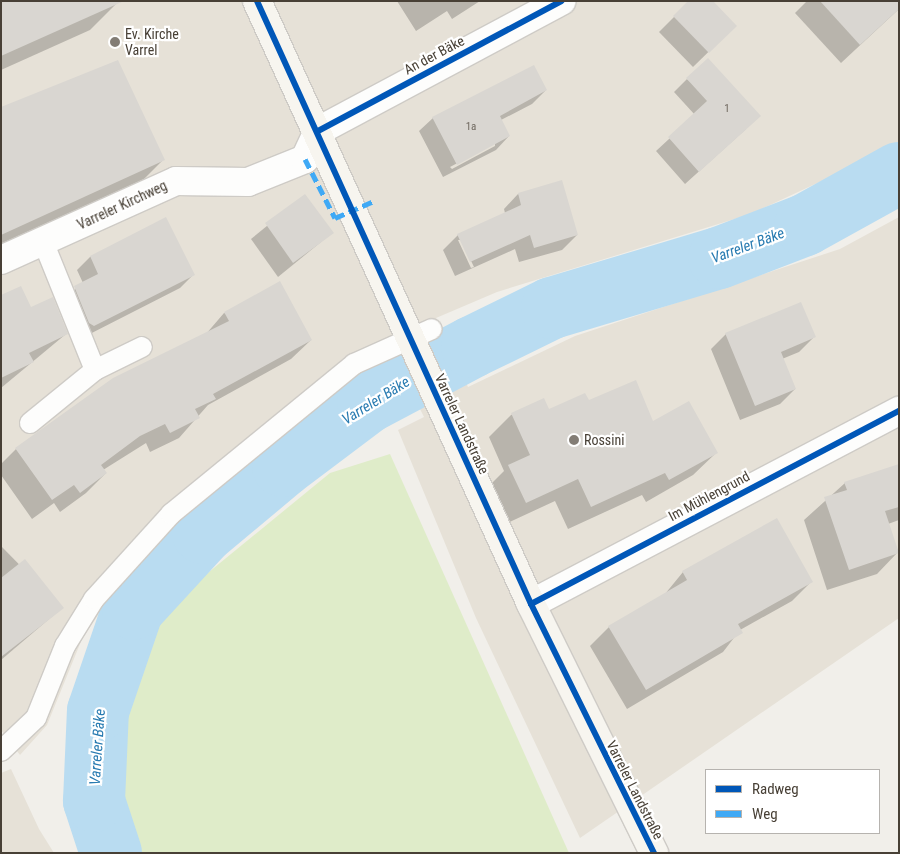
<!DOCTYPE html>
<html>
<head>
<meta charset="utf-8">
<style>
	body { margin:0 }
	#map { position:relative; width:900px; height:854px; overflow:hidden; background:#f1efea; font-family:"Roboto Condensed",sans-serif }
	div>[style] { position:absolute }
	.residential>* { inset:0; background:#e6e1d7 }
	.green>* { inset:0; background:#dfecc9 }
	.shadow>* { inset:0; background:#0003 }
	.river>* { height:62px; margin:-31px; padding:0 31px; transform-origin:31px; border-radius:31px; background:#b9dcf1 }
	.building>* { inset:0; background:#d9d6d1 }
	.roads { filter:drop-shadow(1px 0 #cecbc6) drop-shadow(-1px 0 #cecbc6) drop-shadow(0 1px #cecbc6) drop-shadow(0 -1px #cecbc6) }
	.service>* { height:20px; margin:-10px; padding:0 10px; transform-origin:10px; border-radius:10px; background:#fdfdfc }
	.minor>* { height:28px; margin:-14px; padding:0 14px; transform-origin:14px; border-radius:14px; background:#fdfdfc }
	.secondary>* { height:28px; margin:-14px; padding:0 14px; transform-origin:14px; border-radius:14px; background:#f7f5ef }
	.quiet>* { height:5px; margin-top:-2.5px; transform-origin:0; background:repeating-linear-gradient(90deg,#3fa9f5 0 10px,transparent 0 15px) }
	.cycleway>* { height:6px; margin:-3px; padding:0 3px; transform-origin:3px; border-radius:3px; background:#0057b8 }
	.dots>* { width:14px; height:14px; translate:-50% -50%; box-sizing:border-box; border:2px solid #fff; border-radius:50% }
	span { translate:-50% -50%; white-space:nowrap; text-align:center; line-height:1.15; -webkit-text-stroke:4.5px #fff; paint-order:stroke }
	.number-label { font-size:11px; color:#6e675e }
	.number-label span { -webkit-text-stroke-width:0 }
	.poi-label { font-size:14px; color:#484036 }
	.left { translate:0 -50%; text-align:left }
	.street-label { font-size:14px; color:#484036 }
	.water-label { font-size:15px; color:#287bb1; font-style:italic }
	.frame { position:absolute; inset:0; border:2px solid #484036; pointer-events:none }
	.legend { position:absolute; left:705px; top:769px; width:175px; height:65px; box-sizing:border-box; background:#fff; border:1px solid #b6b3af; margin:0; padding:6px 9px; list-style:none; font-size:15px; color:#484036 }
	.legend li { display:flex; align-items:center; gap:10px; height:25px }
	.legend b { width:25px; border:1px solid #b6b3af }
</style>
</head>
<body>
<div id="map">
	<div class="residential">
		<i style="clip-path:polygon(1px 1px,899px 1px,899px 145px,751px 214px,497px 292px,436px 318px,468px 387px,575px 336px,840px 249px,899px 217px,899px 618px,580px 838px,476px 618px,398px 430px,424px 417px,398px 365px,383px 361px,257px 450px,133px 563px,82px 639px,47px 725px,20px 755px,1px 730px)"></i>
		<i style="clip-path:polygon(11px 769px,39px 829px,54px 853px,1px 853px,1px 773px)"></i>
	</div>
	<div class="green">
		<i style="clip-path:polygon(390px 454px,569px 853px,141px 853px,119px 812px,128px 687px,165px 608px,330px 473px)"></i>
	</div>
	<div class="shadow">
		<i style="clip-path:polygon(397px 1px,480px 1px,452px 19px,447px 11px,416px 31px)"></i>
		<i style="clip-path:polygon(690px 1px,735px 26px,693px 67px,659px 32px)"></i>
		<i style="clip-path:polygon(807px 1px,899px 1px,899px 9px,841px 63px,795px 13px)"></i>
		<i style="clip-path:polygon(117px 3px,90px 30px,1px 70px,1px 6px)"></i>
		<i style="clip-path:polygon(687px 79px,746px 129px,685px 184px,656px 151px,695px 115px,674px 92px)"></i>
		<i style="clip-path:polygon(evenodd,546px 90px,532px 104px,501px 120px,509px 136px,496px 150px,443px 177px,419px 131px,433px 118px,546px 90px,495px 143px,495px 146px,452px 169px,450px 167px,495px 143px)"></i>
		<i style="clip-path:polygon(163px 160px,142px 181px,1px 246px,1px 187px)"></i>
		<i style="clip-path:polygon(evenodd,518px 194px,577px 235px,562px 250px,519px 262px,515px 249px,455px 276px,443px 250px,458px 235px,505px 213px,504px 209px,518px 194px,458px 240px,461px 240px,474px 267px,471px 268px,458px 240px)"></i>
		<i style="clip-path:polygon(305px 195px,332px 233px,278px 277px,251px 239px)"></i>
		<i style="clip-path:polygon(165px 219px,193px 275px,180px 288px,80px 339px,61px 301px,83px 283px,77px 270px,90px 257px)"></i>
		<i style="clip-path:polygon(1px 297px,31px 309px,66px 334px,1px 388px)"></i>
		<i style="clip-path:polygon(224px 313px,311px 340px,291px 359px,208px 405px,179px 438px,150px 452px,146px 443px,103px 470px,106px 473px,86px 493px,60px 512px,54px 503px,32px 519px,1px 475px,1px 464px,16px 449px,206px 334px)"></i>
		<i style="clip-path:polygon(726px 334px,814px 337px,799px 352px,782px 359px,795px 389px,780px 404px,740px 420px,711px 349px)"></i>
		<i style="clip-path:polygon(543px 400px,549px 411px,588px 402px,653px 423px,716px 453px,693px 475px,646px 502px,642px 495px,568px 529px,555px 501px,503px 525px,486px 489px,504px 471px,489px 437px,511px 415px)"></i>
		<i style="clip-path:polygon(899px 465px,899px 520px,888px 524px,898px 552px,877px 574px,827px 590px,804px 520px,845px 483px)"></i>
		<i style="clip-path:polygon(1px 546px,62px 608px,1px 660px)"></i>
		<i style="clip-path:polygon(683px 572px,811px 582px,792px 601px,740px 630px,723px 652px,627px 709px,590px 646px,609px 627px,665px 594px)"></i>
	</div>
	<div class="river">
		<i style="left:111px;top:853px;width:55px;rotate:-108.1deg"></i>
		<i style="left:94px;top:801px;width:90px;rotate:-87.5deg"></i>
		<i style="left:98px;top:711px;width:108px;rotate:-71.1deg"></i>
		<i style="left:133px;top:609px;width:103px;rotate:-47.4deg"></i>
		<i style="left:203px;top:533px;width:104px;rotate:-39.9deg"></i>
		<i style="left:283px;top:466px;width:106px;rotate:-37deg"></i>
		<i style="left:368px;top:402px;width:118px;rotate:-27.9deg"></i>
		<i style="left:472px;top:347px;width:89px;rotate:-26deg"></i>
		<i style="left:552px;top:308px;width:174px;rotate:-16.7deg"></i>
		<i style="left:719px;top:258px;width:92px;rotate:-21deg"></i>
		<i style="left:805px;top:225px;width:107px;rotate:-29deg"></i>
	</div>
	<div class="building">
		<i style="clip-path:polygon(1px 1px,124px 1px,1px 56px)"></i>
		<i style="clip-path:polygon(688px 1px,713px 1px,737px 26px,709px 53px,673px 16px)"></i>
		<i style="clip-path:polygon(820px 1px,899px 1px,899px 9px,860px 45px)"></i>
		<i style="clip-path:polygon(708px 58px,761px 116px,699px 172px,668px 137px,707px 101px,686px 78px)"></i>
		<i style="clip-path:polygon(118px 60px,165px 160px,1px 235px,1px 107px)"></i>
		<i style="clip-path:polygon(534px 65px,547px 90px,500px 116px,510px 136px,457px 165px,432px 117px)"></i>
		<i style="clip-path:polygon(562px 180px,578px 235px,534px 248px,530px 235px,470px 262px,457px 234px,521px 205px,518px 193px)"></i>
		<i style="clip-path:polygon(305px 194px,334px 233px,293px 263px,265px 223px)"></i>
		<i style="clip-path:polygon(166px 217px,195px 275px,94px 326px,89px 323px,74px 286px,98px 274px,90px 256px)"></i>
		<i style="clip-path:polygon(280px 281px,312px 340px,213px 394px,216px 399px,195px 409px,200px 418px,170px 433px,165px 424px,140px 436px,101px 465px,107px 473px,80px 493px,74px 485px,52px 500px,15px 448px,113px 378px,229px 321px,224px 312px)"></i>
		<i style="clip-path:polygon(21px 286px,31px 307px,53px 297px,68px 334px,29px 353px,34px 362px,1px 378px,1px 295px)"></i>
		<i style="clip-path:polygon(801px 302px,816px 337px,781px 352px,796px 389px,755px 406px,725px 333px)"></i>
		<i style="clip-path:polygon(636px 380px,653px 421px,689px 401px,718px 453px,669px 480px,665px 473px,591px 507px,578px 479px,526px 503px,508px 465px,530px 455px,511px 413px,544px 398px,549px 409px,585px 393px,589px 400px)"></i>
		<i style="clip-path:polygon(899px 464px,899px 507px,885px 511px,899px 553px,849px 570px,824px 497px,847px 490px,844px 482px)"></i>
		<i style="clip-path:polygon(777px 518px,813px 582px,738px 624px,743px 633px,646px 690px,608px 626px,687px 580px,682px 571px)"></i>
		<i style="clip-path:polygon(25px 559px,64px 608px,1px 657px,1px 578px)"></i>
	</div>
	<div class="roads">
		<div class="service">
			<i style="left:95px;top:370px;width:52px;rotate:-26.1deg"></i>
			<i style="left:30px;top:423px;width:84px;rotate:-39.2deg"></i>
			<i style="left:95px;top:370px;width:139px;rotate:-112deg"></i>
			<i style="left:1px;top:751px;width:48px;rotate:-43.3deg"></i>
			<i style="left:36px;top:718px;width:78px;rotate:-68.1deg"></i>
			<i style="left:65px;top:646px;width:55px;rotate:-58.3deg"></i>
			<i style="left:94px;top:599px;width:115px;rotate:-47.8deg"></i>
			<i style="left:171px;top:514px;width:237px;rotate:-39.3deg"></i>
			<i style="left:354px;top:364px;width:85px;rotate:-24.2deg"></i>
		</div>
		<div class="minor">
			<i style="left:1px;top:260px;width:192px;rotate:-24.3deg"></i>
			<i style="left:176px;top:181px;width:72px;rotate:0.8deg"></i>
			<i style="left:248px;top:182px;width:61px;rotate:-22deg"></i>
			<i style="left:305px;top:159px;width:31px;rotate:-65deg"></i>
			<i style="left:318px;top:131px;width:276px;rotate:-28.1deg"></i>
			<i style="left:531px;top:604px;width:416px;rotate:-27.7deg"></i>
		</div>
		<div class="secondary">
			<i style="left:257px;top:1px;width:662px;rotate:65.56deg"></i>
			<i style="left:531px;top:604px;width:278px;rotate:63.7deg"></i>
		</div>
	</div>
	<div class="quiet">
		<i style="left:305px;top:159px;width:66px;rotate:63deg"></i>
		<i style="left:335px;top:218px;width:43px;rotate:-23.6deg"></i>
	</div>
	<div class="cycleway">
		<i style="left:257px;top:1px;width:662px;rotate:65.56deg"></i>
		<i style="left:531px;top:604px;width:278px;rotate:63.7deg"></i>
		<i style="left:318px;top:131px;width:276px;rotate:-28.1deg"></i>
		<i style="left:531px;top:604px;width:416px;rotate:-27.7deg"></i>
	</div>
	<div class="dots">
		<i style="left:115px;top:42px;background:#837d75"></i>
		<i style="left:574px;top:440px;background:#837d75"></i>
	</div>
	<div class="number-label">
		<span style="left:727px;top:109px">1</span>
		<span style="left:471px;top:127px">1a</span>
	</div>
	<div class="poi-label">
		<span class="left" style="left:125px;top:42px">Ev. Kirche<br>Varrel</span>
		<span class="left" style="left:584px;top:440px">Rossini</span>
	</div>
	<div class="street-label">
		<span style="left:434px;top:55px;rotate:-28deg">An der Bäke</span>
		<span style="left:122px;top:205px;rotate:-25deg">Varreler Kirchweg</span>
		<span style="left:462px;top:424px;rotate:65deg">Varreler Landstraße</span>
		<span style="left:709px;top:496px;rotate:-28deg">Im Mühlengrund</span>
		<span style="left:635px;top:790px;rotate:63deg">Varreler Landstraße</span>
	</div>
	<div class="water-label">
		<span style="left:748px;top:246px;rotate:-20deg">Varreler Bäke</span>
		<span style="left:376px;top:401px;rotate:-32deg">Varreler Bäke</span>
		<span style="left:98px;top:747px;rotate:-86deg">Varreler Bäke</span>
	</div>
	<div class="frame"></div>
	<ul class="legend">
	<li><b style="height:6px;background:#0057b8"></b>Radweg</li>
	<li><b style="height:6px;background:#3fa9f5"></b>Weg</li>
	</ul>
</div>
</body>
</html>
